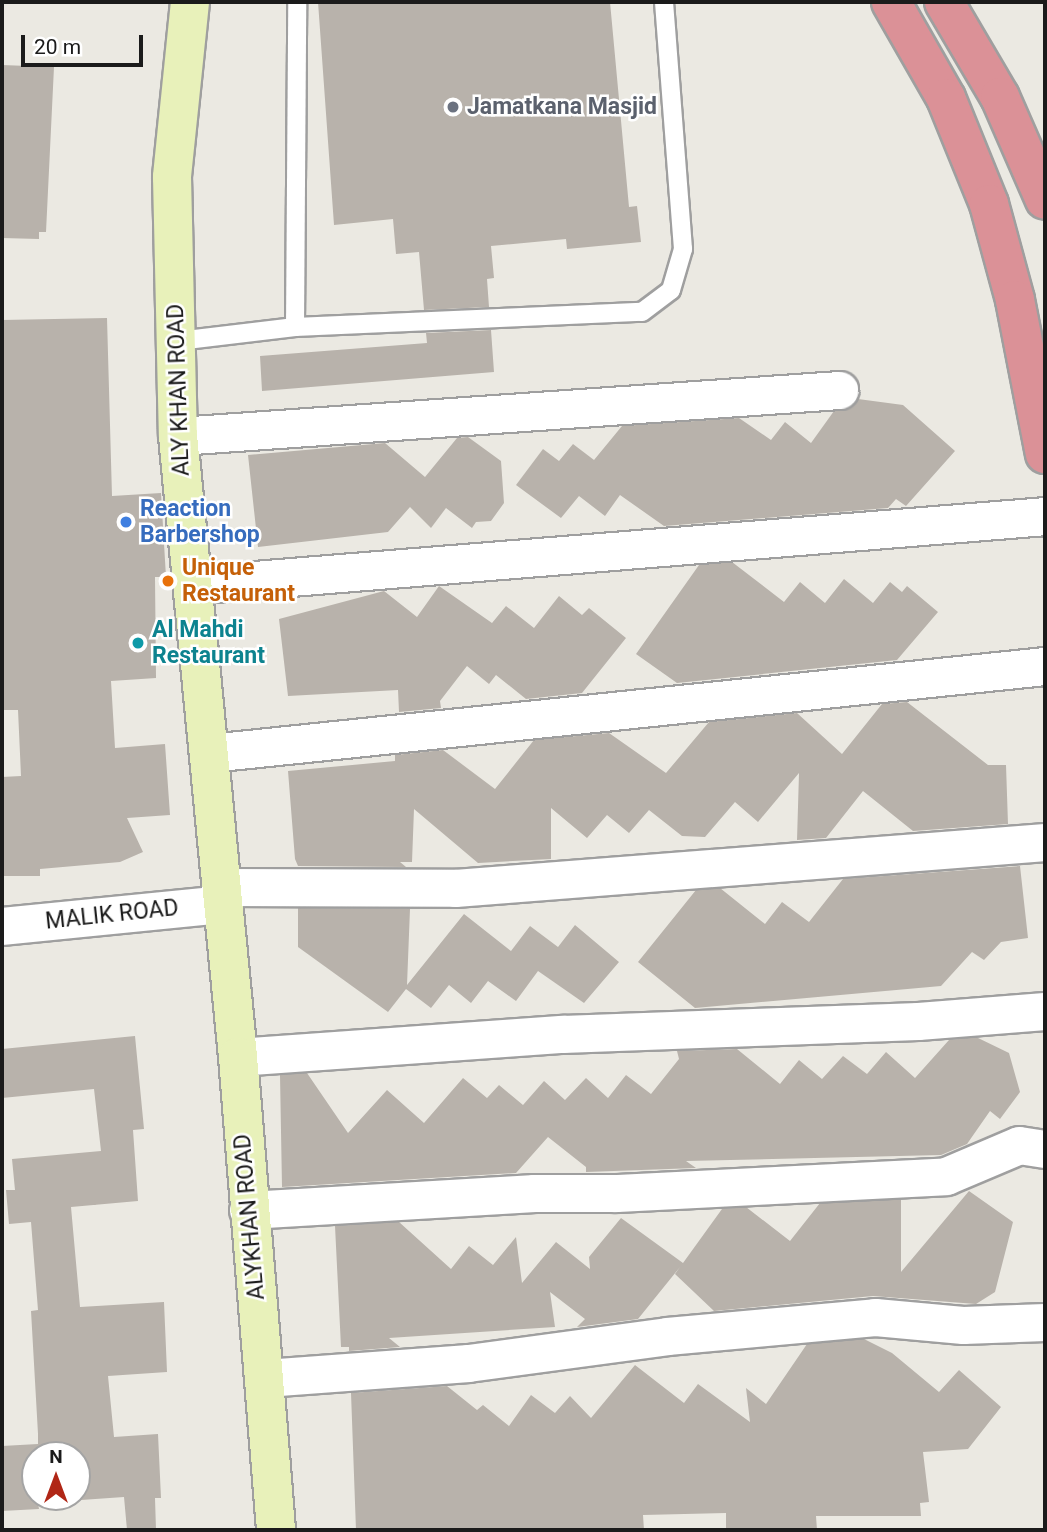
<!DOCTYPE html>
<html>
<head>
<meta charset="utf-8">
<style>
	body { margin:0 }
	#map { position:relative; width:1047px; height:1532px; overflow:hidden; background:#ebe9e2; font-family:Roboto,sans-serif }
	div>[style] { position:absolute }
	.building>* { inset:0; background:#b8b2ab }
	.roads { filter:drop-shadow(2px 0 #9f9f9f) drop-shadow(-2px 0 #9f9f9f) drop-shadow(0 2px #9f9f9f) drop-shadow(0 -2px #9f9f9f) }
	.lane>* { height:18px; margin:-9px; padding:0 9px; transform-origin:9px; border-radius:9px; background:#fff }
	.street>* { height:37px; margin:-18.5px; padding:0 18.5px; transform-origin:18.5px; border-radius:18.5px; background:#fff }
	.secondary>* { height:38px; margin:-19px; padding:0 19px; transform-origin:19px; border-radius:19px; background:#e8f1ba }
	.highway>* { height:38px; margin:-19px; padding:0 19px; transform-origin:19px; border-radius:19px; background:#db9197 }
	.dots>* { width:19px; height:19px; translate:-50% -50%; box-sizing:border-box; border:4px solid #fff; border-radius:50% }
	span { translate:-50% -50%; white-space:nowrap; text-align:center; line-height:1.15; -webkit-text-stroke:5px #fff; paint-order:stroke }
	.worship-label { font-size:23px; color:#5b616d; font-weight:700 }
	.left { translate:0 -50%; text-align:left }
	.street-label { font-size:23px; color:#1b1b1b }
	.shop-label { font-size:23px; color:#366cbe; font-weight:700 }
	.food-label { font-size:23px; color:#c56008; font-weight:700 }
	.culture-label { font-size:23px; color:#0d838f; font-weight:700 }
	.frame { position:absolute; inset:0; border:4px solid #1b1b1b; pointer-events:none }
	.north { position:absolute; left:21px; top:1441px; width:70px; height:70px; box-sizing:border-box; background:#fff; border:2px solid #a4a4a4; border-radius:50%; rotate:0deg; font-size:19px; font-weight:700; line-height:28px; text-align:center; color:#1b1b1b }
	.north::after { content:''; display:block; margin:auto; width:24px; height:32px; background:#b02616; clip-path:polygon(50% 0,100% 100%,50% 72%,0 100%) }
	.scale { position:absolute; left:21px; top:35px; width:122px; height:32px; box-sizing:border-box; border:4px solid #1b1b1b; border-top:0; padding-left:9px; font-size:21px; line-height:24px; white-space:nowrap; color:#1b1b1b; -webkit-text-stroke:5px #fff; paint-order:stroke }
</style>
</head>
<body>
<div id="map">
	<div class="building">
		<i style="clip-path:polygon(318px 2px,610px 2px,629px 207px,637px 206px,641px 242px,567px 249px,566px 239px,491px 246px,494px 278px,487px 279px,489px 307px,424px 310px,419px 252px,396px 254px,393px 219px,334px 225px)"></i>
		<i style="clip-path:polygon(2px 65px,54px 67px,46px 232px,39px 232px,39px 239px,2px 238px)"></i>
		<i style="clip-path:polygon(107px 318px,112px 496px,161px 493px,166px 577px,155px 577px,156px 678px,111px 681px,115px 748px,165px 744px,170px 815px,127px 818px,143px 852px,120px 862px,40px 869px,40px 876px,2px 876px,2px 777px,21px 776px,18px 710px,2px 710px,2px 320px)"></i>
		<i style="clip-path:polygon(491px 330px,494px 372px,262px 391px,260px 356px,427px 343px,426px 333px)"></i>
		<i style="clip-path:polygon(858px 399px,903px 405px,955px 451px,906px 506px,896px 499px,888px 508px,664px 526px,620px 495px,605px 516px,579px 496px,561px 518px,516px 485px,543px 449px,559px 461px,573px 444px,594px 460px,622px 426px,739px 418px,771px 440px,785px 422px,811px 443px,834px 411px,850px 408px)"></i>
		<i style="clip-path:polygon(468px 437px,501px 461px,504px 503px,491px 521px,476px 522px,472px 528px,446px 508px,431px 528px,410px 507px,388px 532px,258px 547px,248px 455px,385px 443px,425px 477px,457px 438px)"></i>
		<i style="clip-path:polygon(732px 562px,784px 602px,800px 582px,825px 603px,844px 579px,873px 603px,890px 582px,902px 592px,907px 586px,938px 612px,897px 660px,677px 683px,636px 654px,699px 565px)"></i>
		<i style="clip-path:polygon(439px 586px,492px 623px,506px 606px,534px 628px,559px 596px,582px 615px,589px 608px,626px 638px,582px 693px,526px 699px,496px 675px,489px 684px,467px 666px,440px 701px,441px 708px,399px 712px,398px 690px,288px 696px,279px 619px,384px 591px,417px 617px)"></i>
		<i style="clip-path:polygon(907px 702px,988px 765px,1006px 765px,1008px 824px,913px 831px,863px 791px,826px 838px,797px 840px,799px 773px,758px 822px,735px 802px,705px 837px,682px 836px,649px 810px,629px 833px,607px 815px,587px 838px,551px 808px,551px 859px,478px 863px,414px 809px,412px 862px,400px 862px,406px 867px,298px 866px,295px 859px,288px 771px,395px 761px,395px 755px,443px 750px,495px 789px,534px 740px,609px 733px,666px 773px,709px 722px,797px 713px,842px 754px,882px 704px)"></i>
		<i style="clip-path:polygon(1020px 866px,1028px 938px,1001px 942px,984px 960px,972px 952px,941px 986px,695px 1008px,638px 962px,696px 890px,720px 888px,765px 924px,782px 902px,809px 922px,843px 879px)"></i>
		<i style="clip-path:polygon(298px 908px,410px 909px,407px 985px,464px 914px,511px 951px,530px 926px,558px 947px,575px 925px,619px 962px,584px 1003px,538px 971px,516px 1001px,488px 981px,471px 1003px,449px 985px,431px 1008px,406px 989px,388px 1012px,298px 947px)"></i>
		<i style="clip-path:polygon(evenodd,135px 1036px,144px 1129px,133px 1130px,138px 1201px,71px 1207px,80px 1307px,164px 1302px,167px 1372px,108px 1376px,114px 1437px,158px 1434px,161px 1498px,155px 1498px,156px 1530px,127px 1530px,124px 1497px,38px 1503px,39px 1509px,2px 1511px,2px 1446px,38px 1444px,38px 1434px,31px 1311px,38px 1310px,31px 1222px,9px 1224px,6px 1190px,15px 1190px,12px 1159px,101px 1151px,94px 1089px,2px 1098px,2px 1049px,135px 1036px,35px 1455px,77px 1455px,77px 1497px,35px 1497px,35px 1455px)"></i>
		<i style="clip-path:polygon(976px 1037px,1009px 1053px,1020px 1092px,1000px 1119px,990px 1111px,967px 1144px,941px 1155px,686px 1161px,696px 1168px,586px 1172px,586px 1167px,548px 1137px,516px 1173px,282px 1187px,280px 1075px,307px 1073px,348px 1133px,387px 1090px,424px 1123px,463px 1078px,487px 1098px,499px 1085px,523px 1105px,544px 1081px,565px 1100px,586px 1078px,608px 1098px,626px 1075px,651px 1094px,679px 1059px,677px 1051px,737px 1049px,780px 1084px,799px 1060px,822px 1079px,843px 1056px,867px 1074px,886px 1052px,915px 1078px,949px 1040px)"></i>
		<i style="clip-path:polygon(969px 1191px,1013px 1222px,995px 1292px,976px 1304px,873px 1296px,714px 1311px,675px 1274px,680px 1267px,638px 1319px,577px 1327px,585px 1319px,550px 1292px,555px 1327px,389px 1338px,400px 1347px,349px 1351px,349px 1347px,341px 1347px,335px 1226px,399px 1222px,451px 1269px,469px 1246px,493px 1265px,516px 1237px,522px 1283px,556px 1242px,590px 1269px,589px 1257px,621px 1218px,683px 1263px,722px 1209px,746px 1207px,790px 1241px,820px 1203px,901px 1199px,901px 1272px)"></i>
		<i style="clip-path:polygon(864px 1339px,892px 1353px,939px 1392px,959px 1370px,1001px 1407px,968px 1449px,923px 1452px,929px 1502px,920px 1503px,921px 1516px,816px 1516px,817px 1530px,726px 1530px,726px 1513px,643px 1515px,644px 1530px,356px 1530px,351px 1393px,447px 1386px,477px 1410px,483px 1405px,509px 1426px,531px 1395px,555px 1413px,570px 1396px,591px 1418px,635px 1365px,684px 1403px,698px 1384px,750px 1422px,746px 1388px,766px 1404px,807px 1344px)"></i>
	</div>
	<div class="roads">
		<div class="lane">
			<i style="left:295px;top:327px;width:325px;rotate:-89.6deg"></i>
			<i style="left:178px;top:341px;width:118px;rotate:-6.8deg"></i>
			<i style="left:295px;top:327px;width:347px;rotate:-2.5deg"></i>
			<i style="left:642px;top:312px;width:36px;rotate:-37deg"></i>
			<i style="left:671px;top:290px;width:43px;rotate:-73.7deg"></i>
			<i style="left:683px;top:249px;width:248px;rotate:-94.4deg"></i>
		</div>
		<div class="street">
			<i style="left:178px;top:436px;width:663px;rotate:-3.98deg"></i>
			<i style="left:192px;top:585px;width:856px;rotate:-4.62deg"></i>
			<i style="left:210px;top:753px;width:840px;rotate:-5.95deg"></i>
			<i style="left:220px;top:887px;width:235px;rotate:0.2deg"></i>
			<i style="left:455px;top:888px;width:592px;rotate:-4.46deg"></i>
			<i style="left:2px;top:926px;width:222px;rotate:-5.7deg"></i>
			<i style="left:238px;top:1057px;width:325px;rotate:-4.1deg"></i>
			<i style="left:562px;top:1034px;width:356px;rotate:-2.1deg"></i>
			<i style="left:918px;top:1021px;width:127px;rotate:-4.5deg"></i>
			<i style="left:248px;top:1210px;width:287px;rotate:-3.4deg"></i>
			<i style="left:534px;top:1193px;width:82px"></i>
			<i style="left:616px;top:1193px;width:330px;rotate:-2.9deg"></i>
			<i style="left:946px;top:1176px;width:79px;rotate:-23deg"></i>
			<i style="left:1019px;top:1145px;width:26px;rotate:9deg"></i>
			<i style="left:265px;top:1378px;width:204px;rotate:-4.2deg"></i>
			<i style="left:468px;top:1363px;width:201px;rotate:-7.7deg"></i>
			<i style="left:667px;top:1336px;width:209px;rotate:-5.2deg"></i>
			<i style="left:875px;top:1317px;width:88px;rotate:5.2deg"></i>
			<i style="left:963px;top:1325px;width:82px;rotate:-2.1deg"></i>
		</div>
		<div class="secondary">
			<i style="left:190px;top:2px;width:176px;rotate:95.9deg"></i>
			<i style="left:172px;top:177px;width:259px;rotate:88.7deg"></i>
			<i style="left:178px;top:436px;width:624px;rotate:84.48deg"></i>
			<i style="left:238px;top:1057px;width:475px;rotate:85.4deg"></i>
		</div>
		<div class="highway">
			<i style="left:891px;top:2px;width:111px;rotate:60.2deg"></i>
			<i style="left:946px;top:98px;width:114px;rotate:67.9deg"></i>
			<i style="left:989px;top:204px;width:99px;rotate:74.8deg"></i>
			<i style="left:1015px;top:300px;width:157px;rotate:79deg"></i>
			<i style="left:944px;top:2px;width:110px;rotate:59.5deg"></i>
			<i style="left:1000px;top:97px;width:112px;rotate:66.4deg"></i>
		</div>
	</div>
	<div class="dots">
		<i style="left:453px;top:107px;background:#6b7280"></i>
		<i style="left:126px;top:522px;background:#3f7fe0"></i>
		<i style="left:168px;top:581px;background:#e8710a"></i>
		<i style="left:138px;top:643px;background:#0f9aa8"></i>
	</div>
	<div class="worship-label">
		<span class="left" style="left:467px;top:107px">Jamatkana Masjid</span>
	</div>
	<div class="street-label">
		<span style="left:179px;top:390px;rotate:-92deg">ALY KHAN ROAD</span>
		<span style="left:112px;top:915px;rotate:-6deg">MALIK ROAD</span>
		<span style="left:250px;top:1217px;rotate:-95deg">ALYKHAN ROAD</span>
	</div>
	<div class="shop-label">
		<span class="left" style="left:140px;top:522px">Reaction<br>Barbershop</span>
	</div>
	<div class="food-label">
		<span class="left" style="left:182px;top:581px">Unique<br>Restaurant</span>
	</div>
	<div class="culture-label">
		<span class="left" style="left:152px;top:643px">Al Mahdi<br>Restaurant</span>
	</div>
	<div class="frame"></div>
	<div class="north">N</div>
	<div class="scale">20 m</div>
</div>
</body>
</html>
